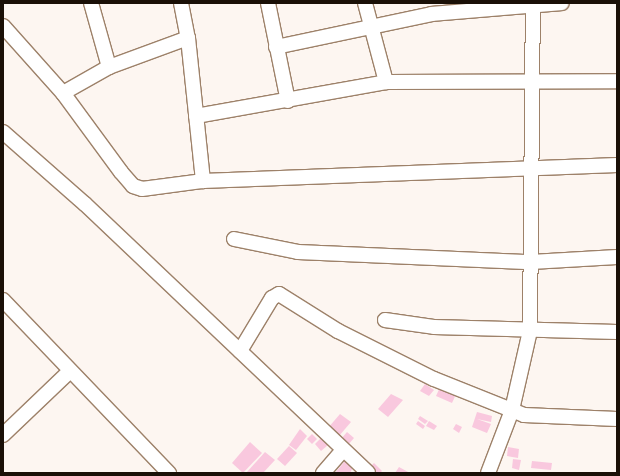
<!DOCTYPE html>
<html>
<head>
<meta charset="utf-8">
<style>
	body { margin:0 }
	#map { position:relative; width:620px; height:476px; overflow:hidden; background:#fdf6f1; font-family:"Alegreya Sans",sans-serif }
	div>[style] { position:absolute }
	.building>* { inset:0; background:#f9c8de }
	.roads { filter:drop-shadow(1px 0 #9d8169) drop-shadow(-1px 0 #9d8169) drop-shadow(0 1px #9d8169) drop-shadow(0 -1px #9d8169) }
	.minor>* { height:14px; margin:-7px; padding:0 7px; transform-origin:7px; border-radius:7px; background:#fff }
	span { translate:-50% -50%; white-space:nowrap; text-align:center; line-height:1.15; -webkit-text-stroke:4px #fff; paint-order:stroke }
	.frame { position:absolute; inset:0; border:4px solid #1a1007; pointer-events:none }
</style>
</head>
<body>
<div id="map">
	<div class="building">
		<i style="clip-path:polygon(425px 384px,434px 390px,429px 396px,420px 391px)"></i>
		<i style="clip-path:polygon(441px 385px,457px 392px,452px 403px,436px 396px)"></i>
		<i style="clip-path:polygon(391px 394px,403px 400px,388px 417px,378px 409px)"></i>
		<i style="clip-path:polygon(477px 412px,492px 416px,491px 422px,477px 419px,491px 424px,487px 433px,472px 427px)"></i>
		<i style="clip-path:polygon(340px 414px,351px 422px,339px 436px,328px 428px)"></i>
		<i style="clip-path:polygon(420px 416px,428px 421px,425px 424px,418px 419px)"></i>
		<i style="clip-path:polygon(418px 421px,425px 426px,423px 429px,416px 424px)"></i>
		<i style="clip-path:polygon(429px 421px,437px 426px,434px 430px,426px 426px)"></i>
		<i style="clip-path:polygon(456px 424px,462px 427px,459px 433px,453px 429px)"></i>
		<i style="clip-path:polygon(300px 429px,307px 436px,296px 450px,289px 445px)"></i>
		<i style="clip-path:polygon(347px 432px,354px 438px,348px 445px,341px 439px)"></i>
		<i style="clip-path:polygon(312px 434px,317px 439px,312px 444px,307px 439px)"></i>
		<i style="clip-path:polygon(321px 438px,328px 445px,321px 451px,315px 444px)"></i>
		<i style="clip-path:polygon(250px 442px,262px 453px,243px 473px,232px 463px)"></i>
		<i style="clip-path:polygon(289px 446px,297px 453px,285px 466px,277px 459px)"></i>
		<i style="clip-path:polygon(508px 447px,519px 449px,518px 458px,507px 456px)"></i>
		<i style="clip-path:polygon(265px 452px,275px 460px,263px 473px,246px 473px)"></i>
		<i style="clip-path:polygon(513px 459px,521px 460px,519px 470px,512px 468px)"></i>
		<i style="clip-path:polygon(345px 461px,353px 467px,350px 473px,335px 473px)"></i>
		<i style="clip-path:polygon(532px 461px,552px 463px,551px 470px,531px 468px)"></i>
		<i style="clip-path:polygon(374px 463px,382px 471px,380px 473px,374px 473px,369px 468px)"></i>
		<i style="clip-path:polygon(399px 467px,410px 473px,395px 473px)"></i>
	</div>
	<div class="roads">
		<div class="minor">
			<i style="left:181px;top:3px;width:36px;rotate:79deg"></i>
			<i style="left:188px;top:38px;width:144px;rotate:84deg"></i>
			<i style="left:268px;top:3px;width:100px;rotate:78.5deg"></i>
			<i style="left:365px;top:3px;width:82px;rotate:75.1deg"></i>
			<i style="left:3px;top:26px;width:90px;rotate:48.2deg"></i>
			<i style="left:63px;top:93px;width:98px;rotate:53.7deg"></i>
			<i style="left:121px;top:172px;width:18px;rotate:49deg"></i>
			<i style="left:133px;top:186px;width:9px;rotate:18deg"></i>
			<i style="left:142px;top:189px;width:62px;rotate:-7.5deg"></i>
			<i style="left:203px;top:181px;width:414px;rotate:-2.2deg"></i>
			<i style="left:276px;top:47px;width:159px;rotate:-11.9deg"></i>
			<i style="left:432px;top:14px;width:130px;rotate:-4.8deg"></i>
			<i style="left:109px;top:67px;width:84px;rotate:-20.2deg"></i>
			<i style="left:63px;top:93px;width:53px;rotate:-29.5deg"></i>
			<i style="left:109px;top:67px;width:66px;rotate:-105.7deg"></i>
			<i style="left:196px;top:116px;width:193px;rotate:-10.1deg"></i>
			<i style="left:386px;top:82px;width:231px;rotate:-0.2deg"></i>
			<i style="left:3px;top:132px;width:109px;rotate:41.3deg"></i>
			<i style="left:85px;top:204px;width:390px;rotate:43.5deg"></i>
			<i style="left:234px;top:239px;width:65px;rotate:11.5deg"></i>
			<i style="left:298px;top:252px;width:233px;rotate:2.5deg"></i>
			<i style="left:531px;top:262px;width:86px;rotate:-3.3deg"></i>
			<i style="left:3px;top:300px;width:240px;rotate:46.2deg"></i>
			<i style="left:385px;top:320px;width:49px;rotate:8.1deg"></i>
			<i style="left:434px;top:327px;width:183px;rotate:1.6deg"></i>
			<i style="left:240px;top:351px;width:62px;rotate:-58.9deg"></i>
			<i style="left:272px;top:298px;width:8px;rotate:-30deg"></i>
			<i style="left:279px;top:294px;width:70px;rotate:32.1deg"></i>
			<i style="left:338px;top:331px;width:107px;rotate:26.6deg"></i>
			<i style="left:434px;top:379px;width:97px;rotate:21.8deg"></i>
			<i style="left:524px;top:415px;width:93px;rotate:2.5deg"></i>
			<i style="left:3px;top:435px;width:91px;rotate:-43.7deg"></i>
			<i style="left:323px;top:473px;width:30px;rotate:-49deg"></i>
			<i style="left:488px;top:473px;width:67px;rotate:-69.1deg"></i>
			<i style="left:512px;top:410px;width:81px;rotate:-77.2deg"></i>
			<i style="left:530px;top:331px;width:328px;rotate:-89.5deg"></i>
		</div>
	</div>
	<div class="frame"></div>
</div>
</body>
</html>
